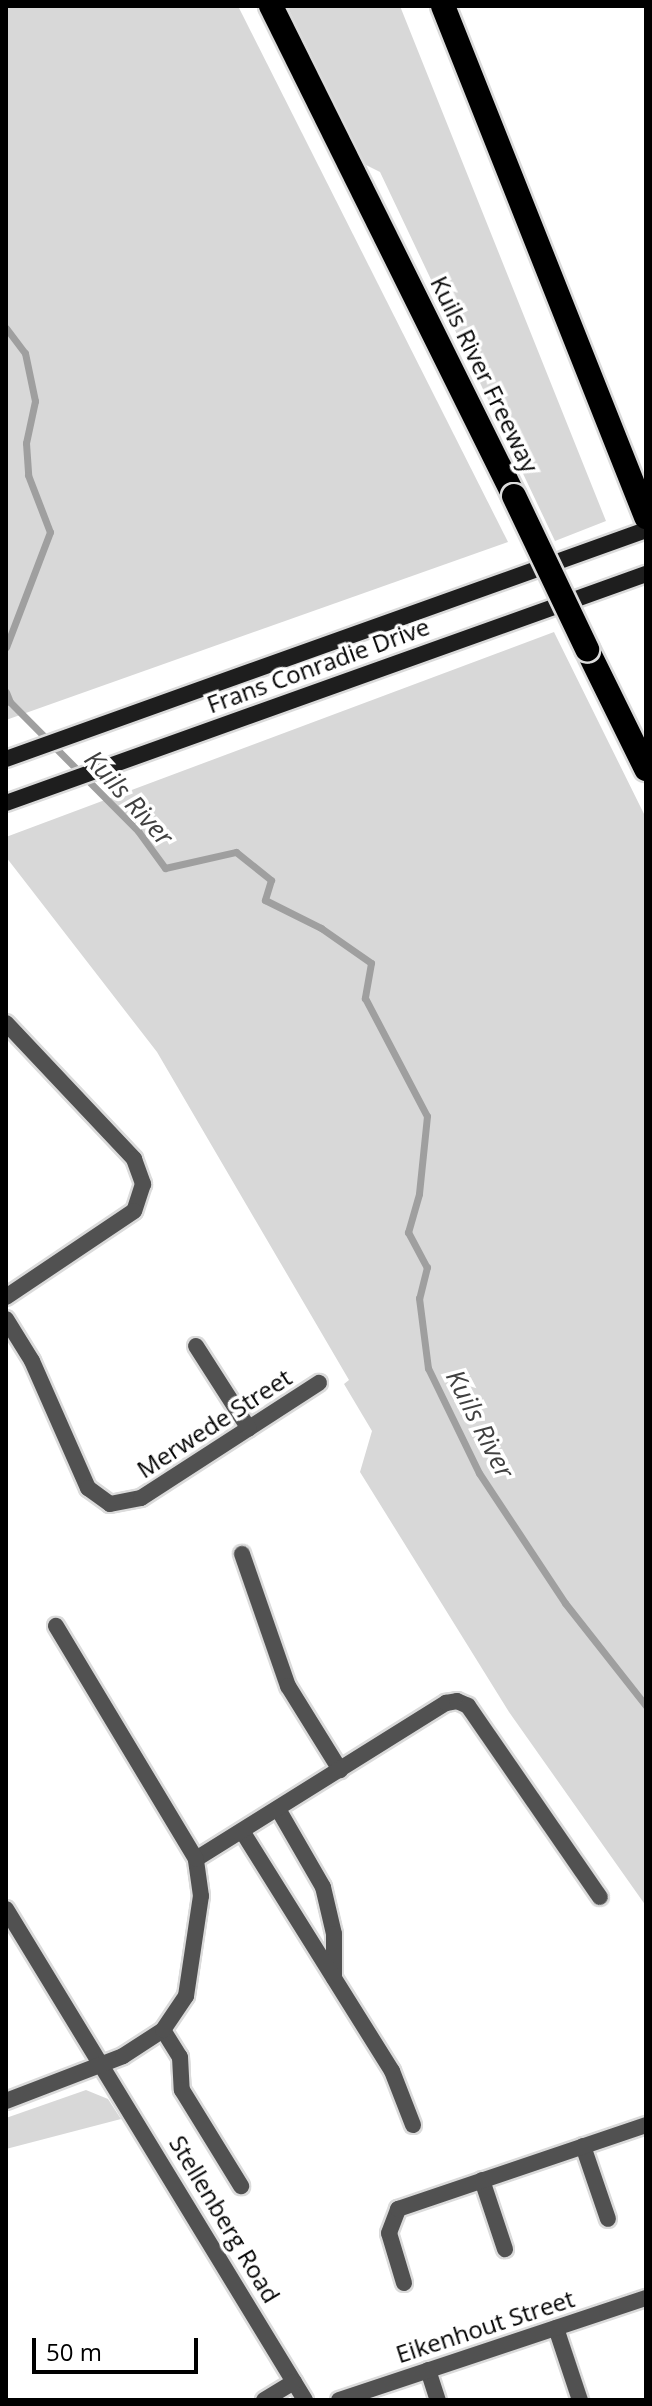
<!DOCTYPE html>
<html>
<head>
<meta charset="utf-8">
<style>
	body { margin:0 }
	#map { position:relative; width:652px; height:2406px; overflow:hidden; background:#fff; font-family:"Open Sans",sans-serif }
	div>[style] { position:absolute }
	.green>* { inset:0; background:#d8d8d8 }
	.stream>* { height:7px; margin:-3.5px; padding:0 3.5px; transform-origin:3.5px; border-radius:3.5px; background:#9f9f9f }
	.roads { filter:drop-shadow(2px 0 #dbdbdb) drop-shadow(-2px 0 #dbdbdb) drop-shadow(0 2px #dbdbdb) drop-shadow(0 -2px #dbdbdb) }
	.street>* { height:16px; margin:-8px; padding:0 8px; transform-origin:8px; border-radius:8px; background:#515151 }
	.secondary>* { height:16px; margin:-8px; padding:0 8px; transform-origin:8px; border-radius:8px; background:#1e1e1e }
	.highway>* { height:24px; margin:-12px; padding:0 12px; transform-origin:12px; border-radius:12px; background:#000 }
	.bridges { filter:drop-shadow(2px 0 #dbdbdb) drop-shadow(-2px 0 #dbdbdb) drop-shadow(0 2px #dbdbdb) drop-shadow(0 -2px #dbdbdb) }
	.highway-bridge>* { height:24px; margin:-12px; padding:0 12px; transform-origin:12px; border-radius:12px; background:#000 }
	span { translate:-50% -50%; white-space:nowrap; text-align:center; line-height:1.15; -webkit-text-stroke:7px #fff; paint-order:stroke }
	.street-label { font-size:24px; color:#000 }
	.water-label { font-size:26px; color:#404040; font-style:italic }
	.frame { position:absolute; inset:0; border:8px solid #000; pointer-events:none }
	.scale { position:absolute; left:32px; top:2338px; width:166px; height:36px; box-sizing:border-box; border:4px solid #000; border-top:0; padding-left:10px; font-size:24px; line-height:28px; white-space:nowrap; color:#000; -webkit-text-stroke:6px #fff; paint-order:stroke }
</style>
</head>
<body>
<div id="map">
	<div class="green">
		<i style="clip-path:polygon(6px 6px,238px 6px,508px 542px,6px 720px)"></i>
		<i style="clip-path:polygon(287px 6px,400px 6px,606px 521px,555px 541px,380px 172px,364px 164px)"></i>
		<i style="clip-path:polygon(554px 632px,646px 818px,646px 1906px,509px 1712px,360px 1472px,372px 1431px,344px 1384px,349px 1380px,157px 1052px,6px 857px,6px 837px)"></i>
		<i style="clip-path:polygon(86px 2090px,108px 2099px,121px 2119px,6px 2149px,6px 2118px)"></i>
	</div>
	<div class="stream">
		<i style="left:6px;top:328px;width:31px;rotate:53deg"></i>
		<i style="left:25px;top:353px;width:49px;rotate:78.2deg"></i>
		<i style="left:35px;top:401px;width:43px;rotate:102.1deg"></i>
		<i style="left:26px;top:443px;width:32px;rotate:86deg"></i>
		<i style="left:28px;top:475px;width:61px;rotate:68.9deg"></i>
		<i style="left:50px;top:532px;width:123px;rotate:110.9deg"></i>
		<i style="left:6px;top:692px;width:11px;rotate:68deg"></i>
		<i style="left:10px;top:702px;width:182px;rotate:45.2deg"></i>
		<i style="left:138px;top:831px;width:46px;rotate:53.9deg"></i>
		<i style="left:165px;top:868px;width:73px;rotate:-12.7deg"></i>
		<i style="left:236px;top:852px;width:45px;rotate:38.7deg"></i>
		<i style="left:271px;top:880px;width:21px;rotate:107deg"></i>
		<i style="left:265px;top:900px;width:63px;rotate:26.6deg"></i>
		<i style="left:321px;top:928px;width:61px;rotate:35deg"></i>
		<i style="left:371px;top:963px;width:36px;rotate:100deg"></i>
		<i style="left:365px;top:998px;width:133px;rotate:62.3deg"></i>
		<i style="left:427px;top:1116px;width:78px;rotate:95.9deg"></i>
		<i style="left:419px;top:1194px;width:40px;rotate:106deg"></i>
		<i style="left:408px;top:1232px;width:40px;rotate:62deg"></i>
		<i style="left:427px;top:1267px;width:32px;rotate:104deg"></i>
		<i style="left:419px;top:1298px;width:71px;rotate:82.7deg"></i>
		<i style="left:428px;top:1368px;width:117px;rotate:64.1deg"></i>
		<i style="left:479px;top:1473px;width:156px;rotate:56.5deg"></i>
		<i style="left:565px;top:1603px;width:131px;rotate:51.8deg"></i>
	</div>
	<div class="roads">
		<div class="street">
			<i style="left:6px;top:1023px;width:187px;rotate:46.7deg"></i>
			<i style="left:134px;top:1159px;width:27px;rotate:70deg"></i>
			<i style="left:143px;top:1184px;width:28px;rotate:108deg"></i>
			<i style="left:134px;top:1211px;width:154px;rotate:146.1deg"></i>
			<i style="left:6px;top:1319px;width:49px;rotate:58.2deg"></i>
			<i style="left:32px;top:1361px;width:139px;rotate:66.2deg"></i>
			<i style="left:88px;top:1488px;width:27px;rotate:36deg"></i>
			<i style="left:110px;top:1504px;width:32px;rotate:-11deg"></i>
			<i style="left:141px;top:1498px;width:212px;rotate:-32.9deg"></i>
			<i style="left:196px;top:1346px;width:98px;rotate:57.4deg"></i>
			<i style="left:242px;top:1554px;width:140px;rotate:70.8deg"></i>
			<i style="left:288px;top:1686px;width:99px;rotate:58.2deg"></i>
			<i style="left:278px;top:1809px;width:90px;rotate:60deg"></i>
			<i style="left:323px;top:1887px;width:48px;rotate:76.8deg"></i>
			<i style="left:334px;top:1934px;width:44px;rotate:90deg"></i>
			<i style="left:242px;top:1831px;width:283px;rotate:58deg"></i>
			<i style="left:392px;top:2071px;width:58px;rotate:68.7deg"></i>
			<i style="left:196px;top:1859px;width:295px;rotate:-32deg"></i>
			<i style="left:446px;top:1703px;width:11px;rotate:-10deg"></i>
			<i style="left:457px;top:1701px;width:12px;rotate:24deg"></i>
			<i style="left:468px;top:1706px;width:232px;rotate:55.4deg"></i>
			<i style="left:6px;top:1909px;width:575px;rotate:58.66deg"></i>
			<i style="left:163px;top:2030px;width:32px;rotate:58deg"></i>
			<i style="left:180px;top:2057px;width:33px;rotate:87deg"></i>
			<i style="left:182px;top:2090px;width:113px;rotate:58.4deg"></i>
			<i style="left:6px;top:2101px;width:125px;rotate:-21deg"></i>
			<i style="left:123px;top:2056px;width:48px;rotate:-33deg"></i>
			<i style="left:163px;top:2030px;width:41px;rotate:-55.9deg"></i>
			<i style="left:186px;top:1996px;width:101px;rotate:-81.5deg"></i>
			<i style="left:201px;top:1896px;width:37px;rotate:-98deg"></i>
			<i style="left:196px;top:1859px;width:272px;rotate:-121deg"></i>
			<i style="left:583px;top:2146px;width:77px;rotate:71.1deg"></i>
			<i style="left:482px;top:2180px;width:73px;rotate:71.6deg"></i>
			<i style="left:404px;top:2283px;width:52px;rotate:-106.7deg"></i>
			<i style="left:389px;top:2233px;width:26px;rotate:-69deg"></i>
			<i style="left:398px;top:2209px;width:262px;rotate:-18.7deg"></i>
			<i style="left:556px;top:2328px;width:76px;rotate:71.6deg"></i>
			<i style="left:428px;top:2370px;width:32px;rotate:72deg"></i>
			<i style="left:264px;top:2400px;width:35px;rotate:-31deg"></i>
			<i style="left:339px;top:2400px;width:324px;rotate:-18.4deg"></i>
		</div>
		<div class="secondary">
			<i style="left:6px;top:759px;width:680px;rotate:-19.69deg"></i>
			<i style="left:6px;top:803px;width:680px;rotate:-19.69deg"></i>
		</div>
		<div class="highway">
			<i style="left:271px;top:6px;width:547px;rotate:63.62deg"></i>
			<i style="left:443px;top:6px;width:550px;rotate:68.33deg"></i>
			<i style="left:587px;top:649px;width:134px;rotate:63.8deg"></i>
		</div>
	</div>
	<div class="bridges">
		<div class="highway-bridge">
			<i style="left:514px;top:496px;width:170px;rotate:64.5deg"></i>
		</div>
	</div>
	<div class="street-label">
		<span style="left:485px;top:374px;rotate:64deg">Kuils River Freeway</span>
		<span style="left:318px;top:665px;rotate:-20deg">Frans Conradie Drive</span>
		<span style="left:214px;top:1423px;rotate:-33deg">Merwede Street</span>
		<span style="left:225px;top:2219px;rotate:59deg">Stellenberg Road</span>
		<span style="left:485px;top:2326px;rotate:-18deg">Eikenhout Street</span>
	</div>
	<div class="water-label">
		<span style="left:129px;top:798px;rotate:48deg">Kuils River</span>
		<span style="left:480px;top:1424px;rotate:63deg">Kuils River</span>
	</div>
	<div class="frame"></div>
	<div class="scale">50 m</div>
</div>
</body>
</html>
